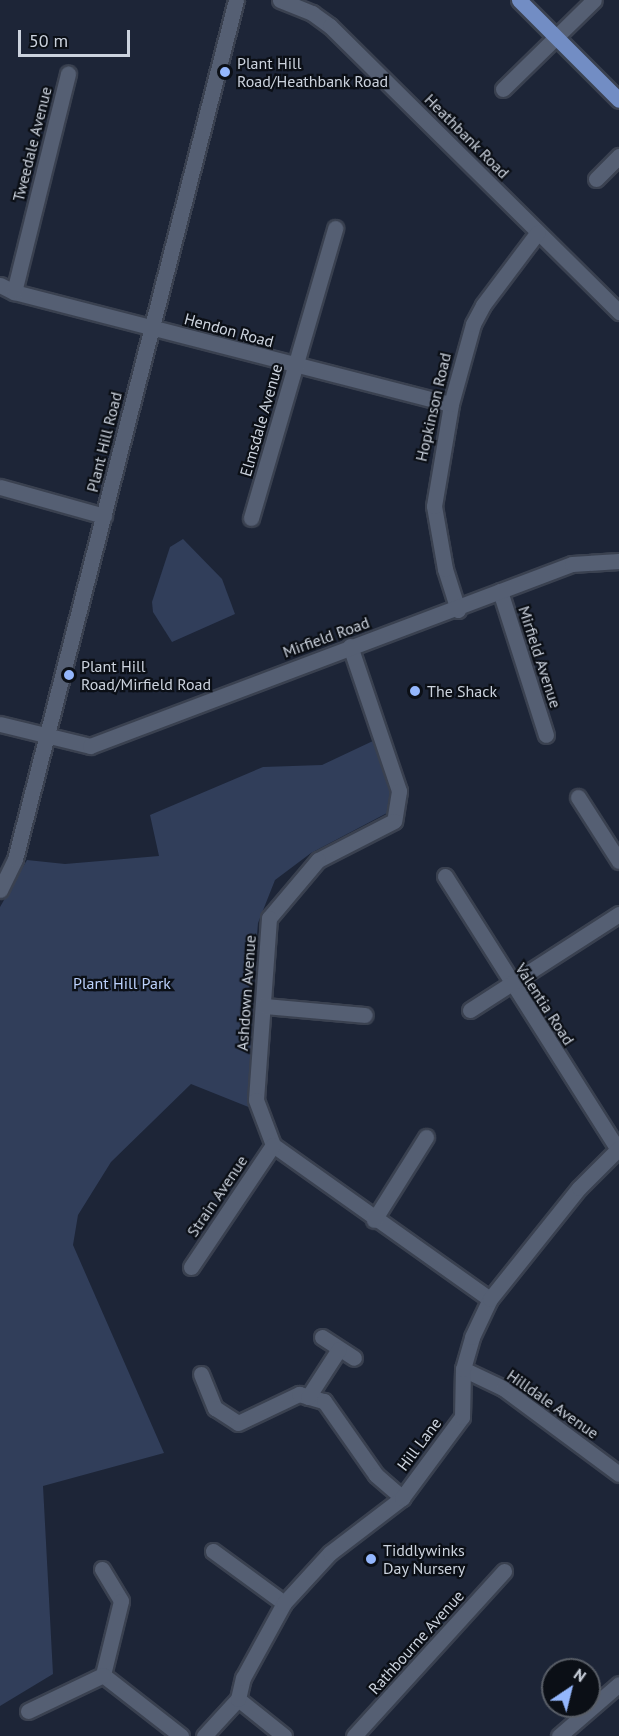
<!DOCTYPE html>
<html>
<head>
<meta charset="utf-8">
<style>
	body { margin:0 }
	#map { position:relative; width:619px; height:1736px; overflow:hidden; background:#1d2537; font-family:"PT Sans",sans-serif }
	div>[style] { position:absolute }
	.green>* { inset:0; background:#313e5a }
	.roads { filter:drop-shadow(2px 0 #3a4150) drop-shadow(-2px 0 #3a4150) drop-shadow(0 2px #3a4150) drop-shadow(0 -2px #3a4150) }
	.street>* { height:15px; margin:-7.5px; padding:0 7.5px; transform-origin:7.5px; border-radius:7.5px; background:#555f73 }
	.primary>* { height:15px; margin:-7.5px; padding:0 7.5px; transform-origin:7.5px; border-radius:7.5px; background:#728dc4 }
	.dots>* { width:16px; height:16px; translate:-50% -50%; box-sizing:border-box; border:3px solid #0b0f16; border-radius:50% }
	span { translate:-50% -50%; white-space:nowrap; text-align:center; line-height:1.15; -webkit-text-stroke:4.5px #0b0f16; paint-order:stroke }
	.poi-label { font-size:16px; color:#ccd3de }
	.left { translate:0 -50%; text-align:left }
	.street-label { font-size:16px; color:#ccd3de }
	.park-label { font-size:16px; color:#bcd1fc }
	.north { position:absolute; left:541px; top:1658px; width:60px; height:60px; box-sizing:border-box; background:#0b0f16; border:2px solid #585d66; border-radius:50%; rotate:35deg; font-size:16px; font-weight:700; line-height:24px; text-align:center; color:#ccd3de }
	.north::after { content:''; display:block; margin:auto; width:21px; height:27px; background:#94b7fd; clip-path:polygon(50% 0,100% 100%,50% 72%,0 100%) }
	.scale { position:absolute; left:18px; top:30px; width:112px; height:27px; box-sizing:border-box; border:3px solid #ccd3de; border-top:0; padding-left:8px; font-size:18px; line-height:21px; white-space:nowrap; color:#ccd3de; -webkit-text-stroke:4px #0b0f16; paint-order:stroke }
</style>
</head>
<body>
<div id="map">
	<div class="green">
		<i style="clip-path:polygon(183px 539px,222px 579px,235px 614px,172px 642px,153px 612px,152px 602px,170px 547px)"></i>
		<i style="clip-path:polygon(375px 740px,393px 788px,387px 813px,311px 853px,275px 880px,258px 923px,253px 981px,243px 996px,252px 1015px,256px 1110px,191px 1084px,111px 1162px,78px 1215px,73px 1245px,164px 1453px,43px 1486px,53px 1674px,0 1706px,0 907px,27px 860px,65px 864px,159px 856px,150px 815px,263px 767px,322px 765px)"></i>
	</div>
	<div class="roads">
		<div class="street">
			<i style="left:280px;top:0;width:35px;rotate:22deg"></i>
			<i style="left:312px;top:13px;width:22px;rotate:36deg"></i>
			<i style="left:330px;top:26px;width:407px;rotate:44.7deg"></i>
			<i style="left:503px;top:89px;width:127px;rotate:-44.4deg"></i>
			<i style="left:596px;top:179px;width:33px;rotate:-45deg"></i>
			<i style="left:0;top:285px;width:16px;rotate:27deg"></i>
			<i style="left:14px;top:292px;width:451px;rotate:14.4deg"></i>
			<i style="left:14px;top:292px;width:225px;rotate:-76.1deg"></i>
			<i style="left:0;top:487px;width:108px;rotate:15.6deg"></i>
			<i style="left:251px;top:518px;width:302px;rotate:-73.8deg"></i>
			<i style="left:500px;top:591px;width:151px;rotate:72.3deg"></i>
			<i style="left:458px;top:610px;width:43px;rotate:-107.6deg"></i>
			<i style="left:445px;top:569px;width:64px;rotate:-99.9deg"></i>
			<i style="left:434px;top:506px;width:103px;rotate:-80.5deg"></i>
			<i style="left:451px;top:404px;width:83px;rotate:-74.6deg"></i>
			<i style="left:473px;top:324px;width:21px;rotate:-62deg"></i>
			<i style="left:483px;top:305px;width:91px;rotate:-53deg"></i>
			<i style="left:350px;top:646px;width:153px;rotate:71.3deg"></i>
			<i style="left:399px;top:791px;width:30px;rotate:99deg"></i>
			<i style="left:394px;top:821px;width:85px;rotate:152.8deg"></i>
			<i style="left:318px;top:860px;width:76px;rotate:130.2deg"></i>
			<i style="left:269px;top:918px;width:182px;rotate:94.1deg"></i>
			<i style="left:256px;top:1100px;width:48px;rotate:69.3deg"></i>
			<i style="left:273px;top:1145px;width:266px;rotate:35.4deg"></i>
			<i style="left:0;top:724px;width:93px;rotate:13.7deg"></i>
			<i style="left:90px;top:746px;width:515px;rotate:-20.69deg"></i>
			<i style="left:572px;top:564px;width:47px;rotate:-3.7deg"></i>
			<i style="left:578px;top:797px;width:76px;rotate:57.4deg"></i>
			<i style="left:445px;top:876px;width:324px;rotate:57.7deg"></i>
			<i style="left:0;top:890px;width:34px;rotate:-64deg"></i>
			<i style="left:15px;top:859px;width:887px;rotate:-75.57deg"></i>
			<i style="left:264px;top:1006px;width:101px;rotate:5.1deg"></i>
			<i style="left:470px;top:1010px;width:177px;rotate:-32.8deg"></i>
			<i style="left:374px;top:1220px;width:98px;rotate:-57.9deg"></i>
			<i style="left:191px;top:1267px;width:147px;rotate:-56.1deg"></i>
			<i style="left:322px;top:1337px;width:38px;rotate:33deg"></i>
			<i style="left:463px;top:1369px;width:44px;rotate:25.4deg"></i>
			<i style="left:503px;top:1388px;width:144px;rotate:36.6deg"></i>
			<i style="left:201px;top:1374px;width:37px;rotate:68deg"></i>
			<i style="left:215px;top:1408px;width:27px;rotate:33deg"></i>
			<i style="left:238px;top:1423px;width:68px;rotate:-25.4deg"></i>
			<i style="left:299px;top:1394px;width:26px;rotate:16deg"></i>
			<i style="left:324px;top:1401px;width:90px;rotate:54.9deg"></i>
			<i style="left:376px;top:1475px;width:35px;rotate:41deg"></i>
			<i style="left:308px;top:1397px;width:57px;rotate:-57.1deg"></i>
			<i style="left:213px;top:1551px;width:88px;rotate:36.2deg"></i>
			<i style="left:102px;top:1569px;width:37px;rotate:59deg"></i>
			<i style="left:121px;top:1601px;width:76px;rotate:103.7deg"></i>
			<i style="left:103px;top:1675px;width:99px;rotate:38deg"></i>
			<i style="left:238px;top:1699px;width:59px;rotate:38.8deg"></i>
			<i style="left:28px;top:1711px;width:83px;rotate:-25.6deg"></i>
			<i style="left:204px;top:1736px;width:50px;rotate:-47.4deg"></i>
			<i style="left:238px;top:1699px;width:22px;rotate:-77deg"></i>
			<i style="left:243px;top:1678px;width:85px;rotate:-61.3deg"></i>
			<i style="left:284px;top:1603px;width:68px;rotate:-47.4deg"></i>
			<i style="left:330px;top:1553px;width:91px;rotate:-37.4deg"></i>
			<i style="left:402px;top:1498px;width:101px;rotate:-53.5deg"></i>
			<i style="left:462px;top:1417px;width:48px;rotate:-88.8deg"></i>
			<i style="left:463px;top:1369px;width:33px;rotate:-74deg"></i>
			<i style="left:472px;top:1337px;width:42px;rotate:-64.7deg"></i>
			<i style="left:490px;top:1299px;width:142px;rotate:-51.3deg"></i>
			<i style="left:579px;top:1188px;width:57px;rotate:-45deg"></i>
			<i style="left:354px;top:1736px;width:223px;rotate:-47.7deg"></i>
			<i style="left:559px;top:1736px;width:79px;rotate:-40.9deg"></i>
		</div>
		<div class="primary">
			<i style="left:519px;top:0;width:141px;rotate:45deg"></i>
		</div>
	</div>
	<div class="dots">
		<i style="left:225px;top:72px;background:#94b7fd"></i>
		<i style="left:69px;top:675px;background:#94b7fd"></i>
		<i style="left:415px;top:691px;background:#94b7fd"></i>
		<i style="left:371px;top:1559px;background:#94b7fd"></i>
	</div>
	<div class="poi-label">
		<span class="left" style="left:237px;top:72px">Plant Hill<br>Road/Heathbank Road</span>
		<span class="left" style="left:81px;top:675px">Plant Hill<br>Road/Mirfield Road</span>
		<span class="left" style="left:427px;top:691px">The Shack</span>
		<span class="left" style="left:383px;top:1559px">Tiddlywinks<br>Day Nursery</span>
	</div>
	<div class="street-label">
		<span style="left:467px;top:136px;rotate:45deg">Heathbank Road</span>
		<span style="left:32px;top:144px;rotate:-76deg">Tweedale Avenue</span>
		<span style="left:229px;top:330px;rotate:15deg">Hendon Road</span>
		<span style="left:433px;top:407px;rotate:-77deg">Hopkinson Road</span>
		<span style="left:261px;top:420px;rotate:-74deg">Elmsdale Avenue</span>
		<span style="left:104px;top:442px;rotate:-76deg">Plant Hill Road</span>
		<span style="left:326px;top:637px;rotate:-20deg">Mirfield Road</span>
		<span style="left:540px;top:657px;rotate:72deg">Mirfield Avenue</span>
		<span style="left:246px;top:993px;rotate:-86deg">Ashdown Avenue</span>
		<span style="left:545px;top:1004px;rotate:57deg">Valentia Road</span>
		<span style="left:217px;top:1196px;rotate:-56deg">Strain Avenue</span>
		<span style="left:553px;top:1404px;rotate:35deg">Hilldale Avenue</span>
		<span style="left:419px;top:1444px;rotate:-53deg">Hill Lane</span>
		<span style="left:416px;top:1642px;rotate:-48deg">Rathbourne Avenue</span>
	</div>
	<div class="park-label">
		<span style="left:122px;top:983px">Plant Hill Park</span>
	</div>
	<div class="north">N</div>
	<div class="scale">50 m</div>
</div>
</body>
</html>
